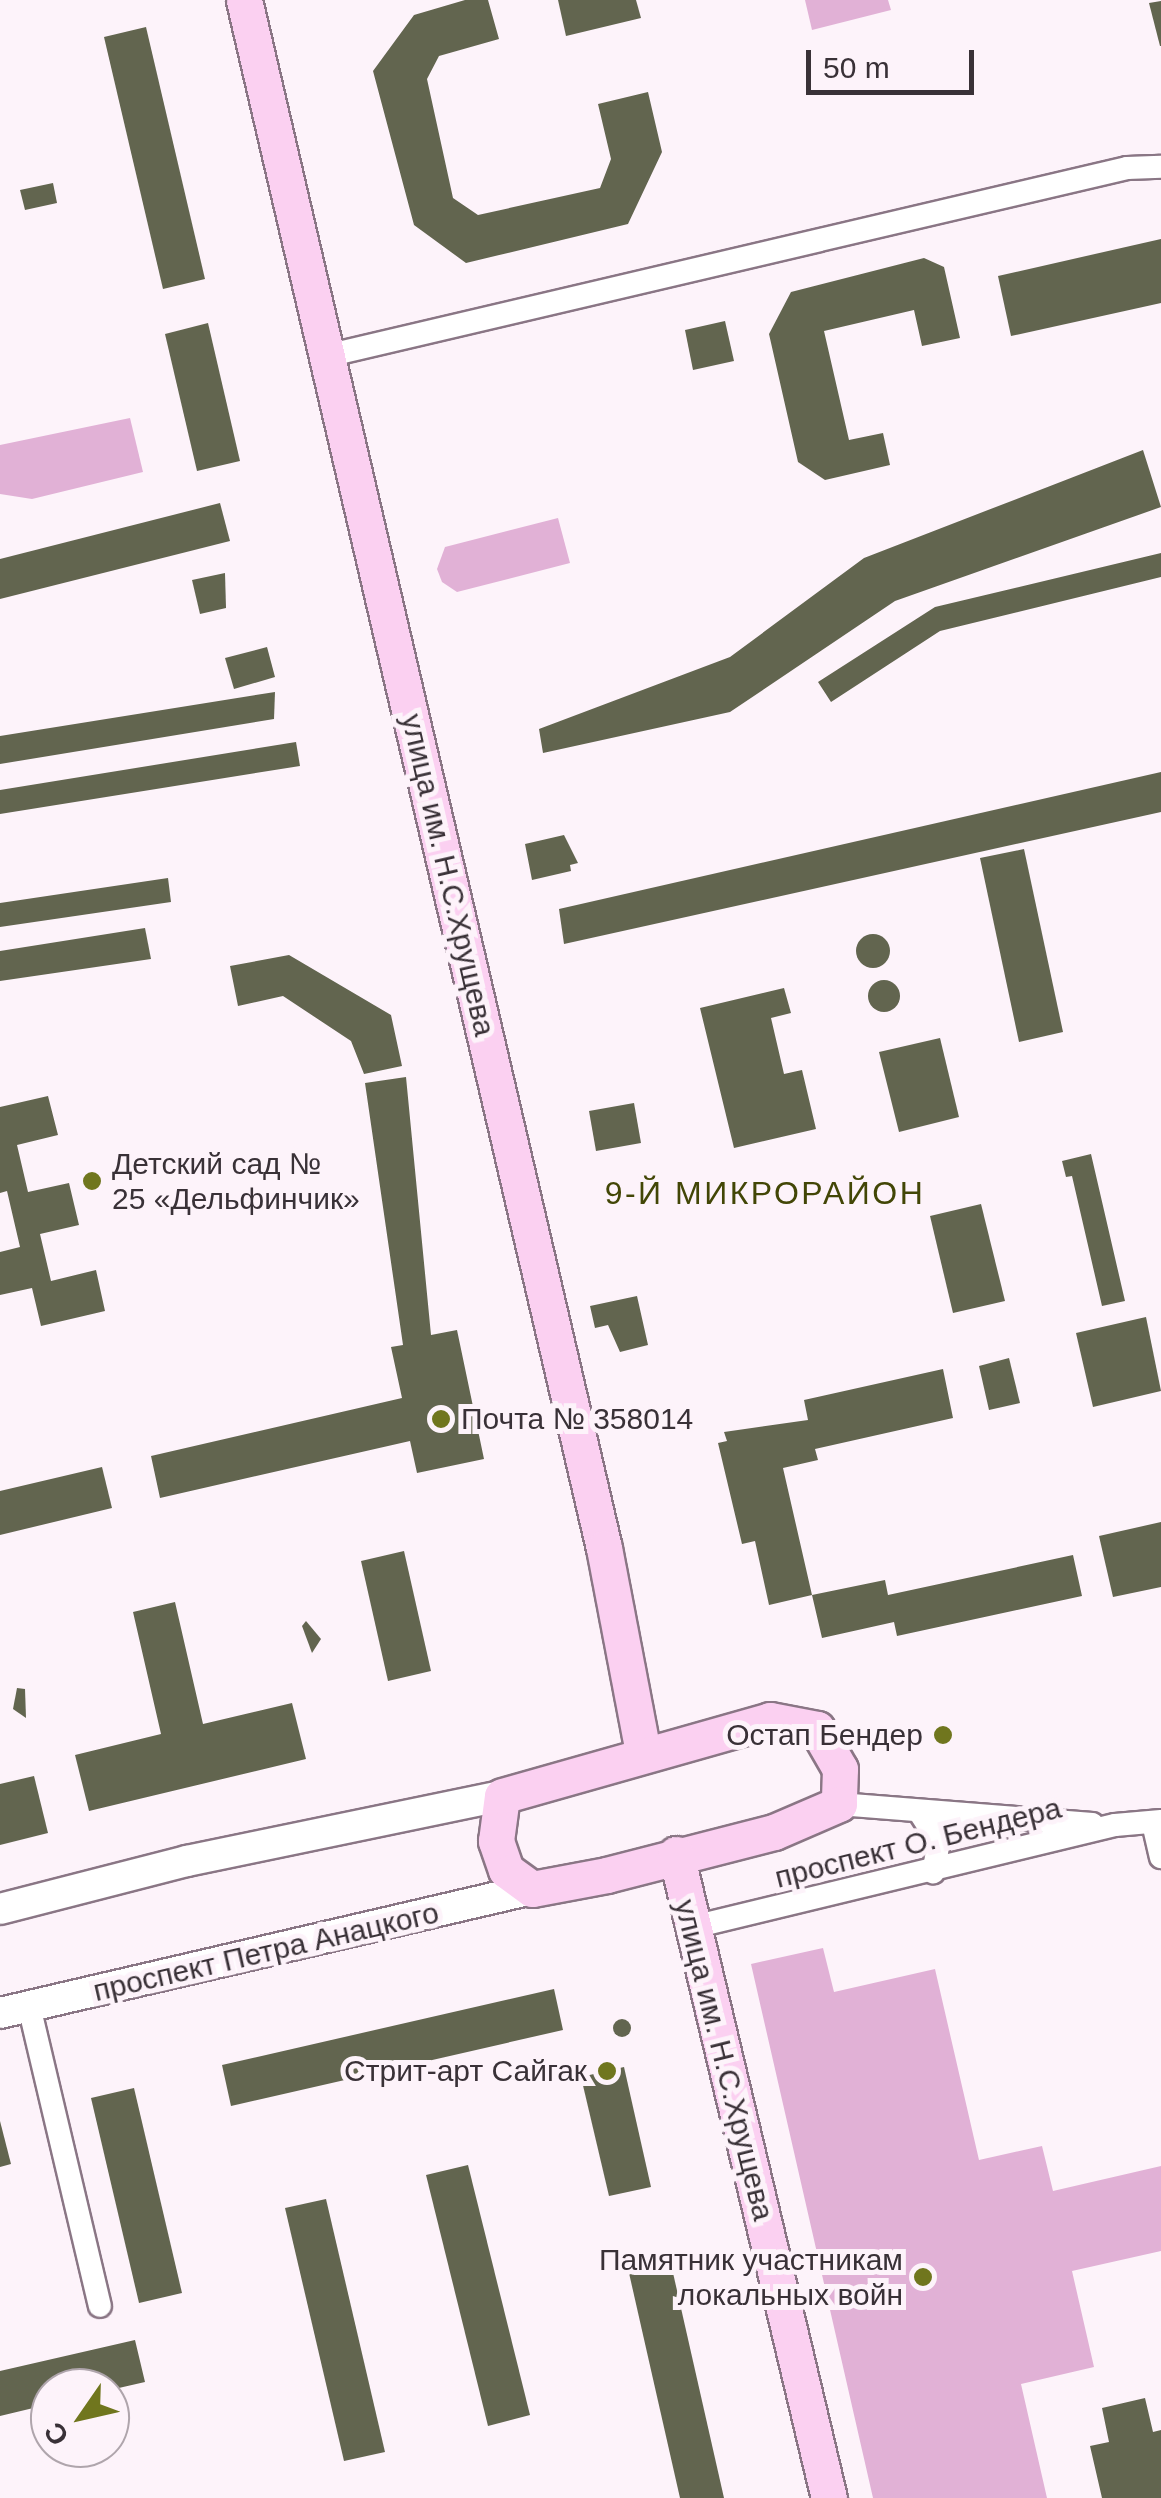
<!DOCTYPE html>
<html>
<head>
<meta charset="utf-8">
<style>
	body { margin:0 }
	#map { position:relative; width:1161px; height:2498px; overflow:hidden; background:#fdf3fa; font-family:Helvetica,sans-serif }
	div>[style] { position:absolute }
	.green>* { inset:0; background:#e1b1d6 }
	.building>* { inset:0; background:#62654f }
	.round { border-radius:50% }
	.roads { filter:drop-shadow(2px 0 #8a7685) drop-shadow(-2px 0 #8a7685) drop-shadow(0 2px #8a7685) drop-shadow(0 -2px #8a7685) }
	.street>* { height:22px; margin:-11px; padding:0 11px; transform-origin:11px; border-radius:11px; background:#fff }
	.secondary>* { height:30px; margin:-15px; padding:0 15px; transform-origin:15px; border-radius:15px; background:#fff }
	.primary>* { height:35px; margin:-17.5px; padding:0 17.5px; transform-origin:17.5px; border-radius:17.5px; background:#fbd0f1 }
	.dots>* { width:28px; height:28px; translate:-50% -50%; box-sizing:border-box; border:5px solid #fdf3fa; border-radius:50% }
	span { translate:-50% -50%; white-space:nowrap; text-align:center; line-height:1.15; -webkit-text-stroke:10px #fdf3fa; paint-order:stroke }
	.street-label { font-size:30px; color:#393137 }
	.poi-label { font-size:30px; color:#393137 }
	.left { translate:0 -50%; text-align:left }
	.right { translate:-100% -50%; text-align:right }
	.neighbourhood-label { font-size:32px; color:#424606; letter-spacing:2.5px }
	.north { position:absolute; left:30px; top:2368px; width:100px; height:100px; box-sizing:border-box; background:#fdf3fa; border:2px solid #afa5ac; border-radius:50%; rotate:236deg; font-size:28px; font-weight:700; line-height:40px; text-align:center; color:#393137 }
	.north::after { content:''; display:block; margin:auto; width:35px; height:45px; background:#70761e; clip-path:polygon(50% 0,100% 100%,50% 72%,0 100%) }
	.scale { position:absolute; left:806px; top:50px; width:168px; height:45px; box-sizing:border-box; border:5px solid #393137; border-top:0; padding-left:12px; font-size:30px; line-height:35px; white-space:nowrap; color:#393137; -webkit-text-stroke:8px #fdf3fa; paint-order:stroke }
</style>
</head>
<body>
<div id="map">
	<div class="green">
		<i style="clip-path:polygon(805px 0,888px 0,891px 10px,812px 30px)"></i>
		<i style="clip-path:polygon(130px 418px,143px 472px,32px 499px,0 494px,0 445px)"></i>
		<i style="clip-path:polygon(558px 518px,570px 563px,457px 592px,442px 582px,437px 569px,445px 547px)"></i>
		<i style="clip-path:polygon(823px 1948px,834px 1992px,935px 1969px,979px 2160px,1042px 2146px,1053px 2191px,1161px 2166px,1161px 2251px,1072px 2271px,1094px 2367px,1021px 2384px,1047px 2498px,873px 2498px,751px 1964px)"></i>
	</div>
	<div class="building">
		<i style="clip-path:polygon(465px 0,488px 0,499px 39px,439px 56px,427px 79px,453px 198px,478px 215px,600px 188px,611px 159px,598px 104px,648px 92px,662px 152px,628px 224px,466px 263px,414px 225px,373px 71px,414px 15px)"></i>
		<i style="clip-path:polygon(558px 0,636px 0,641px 18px,566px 36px)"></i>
		<i style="clip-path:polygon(1161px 1px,1161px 46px,1160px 46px,1149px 3px)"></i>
		<i style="clip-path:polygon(146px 27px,205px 279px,163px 289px,104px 37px)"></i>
		<i style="clip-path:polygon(53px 183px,57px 203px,25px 210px,20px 190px)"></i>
		<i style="clip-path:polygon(1161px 239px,1161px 303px,1011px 336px,998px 276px)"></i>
		<i style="clip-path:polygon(924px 258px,944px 267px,960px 338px,922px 346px,914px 310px,824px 331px,849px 440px,883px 433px,890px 465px,825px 480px,798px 462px,769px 334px,791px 292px)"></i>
		<i style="clip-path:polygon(725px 321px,734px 361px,693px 370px,685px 330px)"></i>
		<i style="clip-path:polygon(208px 323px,240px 461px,197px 471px,165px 334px)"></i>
		<i style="clip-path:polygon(1143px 450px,1161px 507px,895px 601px,730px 712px,543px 753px,539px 729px,730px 657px,864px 558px)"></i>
		<i style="clip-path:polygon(220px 503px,230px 541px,0 599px,0 559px)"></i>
		<i style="clip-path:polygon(1161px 553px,1161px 577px,940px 631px,831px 702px,818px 682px,935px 607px)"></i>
		<i style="clip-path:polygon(225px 573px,226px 608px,200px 614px,192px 580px)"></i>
		<i style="clip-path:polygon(267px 647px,275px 677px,234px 689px,225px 658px)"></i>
		<i style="clip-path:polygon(275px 692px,274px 719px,0 764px,0 736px)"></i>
		<i style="clip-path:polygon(296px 742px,300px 766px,0 814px,0 790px)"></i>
		<i style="clip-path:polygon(1161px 772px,1161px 812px,564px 944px,559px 909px)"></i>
		<i style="clip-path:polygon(564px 835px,578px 863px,570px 865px,571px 871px,532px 880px,525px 844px)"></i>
		<i style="clip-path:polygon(1024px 849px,1063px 1032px,1019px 1042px,980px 858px)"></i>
		<i style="clip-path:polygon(168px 878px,171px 902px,0 927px,0 903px)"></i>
		<i style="clip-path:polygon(145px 928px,151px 959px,0 981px,0 951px)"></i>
		<i class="round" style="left:856px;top:934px;width:34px;height:34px"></i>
		<i style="clip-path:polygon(289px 955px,391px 1015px,402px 1066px,364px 1074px,351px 1041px,283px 996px,238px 1006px,230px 966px)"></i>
		<i class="round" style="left:868px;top:980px;width:32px;height:32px"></i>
		<i style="clip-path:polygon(784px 988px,791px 1013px,771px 1018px,784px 1074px,802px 1070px,816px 1129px,734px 1148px,700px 1008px)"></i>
		<i style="clip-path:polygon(940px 1038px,959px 1117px,899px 1132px,879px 1052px)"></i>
		<i style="clip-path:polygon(406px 1077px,431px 1335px,457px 1330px,484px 1459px,417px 1473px,410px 1441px,160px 1498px,151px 1456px,402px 1398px,391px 1347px,403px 1345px,365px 1083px)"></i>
		<i style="clip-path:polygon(48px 1096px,58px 1135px,17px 1145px,28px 1192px,69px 1183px,79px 1225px,40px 1234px,51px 1281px,96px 1270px,105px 1311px,41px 1326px,32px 1288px,0 1295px,0 1252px,20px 1247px,7px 1191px,0 1193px,0 1107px)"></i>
		<i style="clip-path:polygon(634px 1103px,641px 1143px,596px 1151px,589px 1111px)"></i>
		<i style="clip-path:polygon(1091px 1154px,1125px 1301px,1102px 1306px,1072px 1176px,1066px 1177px,1062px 1161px)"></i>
		<i style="clip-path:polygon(981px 1204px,1005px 1301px,953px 1313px,930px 1216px)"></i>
		<i style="clip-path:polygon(637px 1296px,648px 1345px,620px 1352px,608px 1325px,595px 1328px,590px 1306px)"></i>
		<i style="clip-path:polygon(1146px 1317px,1161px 1391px,1093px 1407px,1076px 1333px)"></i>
		<i style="clip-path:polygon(1009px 1358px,1020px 1403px,989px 1410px,979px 1366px)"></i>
		<i style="clip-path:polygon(943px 1369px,953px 1418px,815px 1449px,818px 1460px,783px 1468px,812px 1595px,769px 1605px,755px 1541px,742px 1544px,718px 1443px,727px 1441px,724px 1432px,808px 1420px,804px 1400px)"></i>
		<i style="clip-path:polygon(102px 1467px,112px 1508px,0 1535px,0 1491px)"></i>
		<i style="clip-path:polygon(1161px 1522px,1161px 1587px,1113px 1597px,1099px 1536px)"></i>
		<i style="clip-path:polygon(404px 1551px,431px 1671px,388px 1681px,361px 1561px)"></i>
		<i style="clip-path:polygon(1073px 1555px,1082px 1596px,897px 1636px,894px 1622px,822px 1638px,812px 1595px,885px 1580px,888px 1595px)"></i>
		<i style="clip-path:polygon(175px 1602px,203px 1724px,292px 1703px,306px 1759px,89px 1811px,75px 1755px,161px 1734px,133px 1612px)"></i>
		<i style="clip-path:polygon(306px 1621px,321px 1639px,312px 1653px,302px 1626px)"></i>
		<i style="clip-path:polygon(17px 1688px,25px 1689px,26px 1718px,13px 1709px)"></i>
		<i style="clip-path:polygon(34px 1776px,48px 1833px,0 1845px,0 1784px)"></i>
		<i style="clip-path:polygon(554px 1989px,563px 2030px,231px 2106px,222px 2065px)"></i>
		<i class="round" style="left:613px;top:2019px;width:18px;height:18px"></i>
		<i style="clip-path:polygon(624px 2067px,651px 2187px,609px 2196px,581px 2077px)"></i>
		<i style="clip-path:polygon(134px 2088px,182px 2293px,139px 2303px,91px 2098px)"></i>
		<i style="clip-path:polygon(0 2121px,11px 2164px,0 2167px)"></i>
		<i style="clip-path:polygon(468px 2165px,530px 2415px,488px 2426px,426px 2175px)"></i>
		<i style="clip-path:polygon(326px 2199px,385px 2452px,344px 2461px,285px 2208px)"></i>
		<i style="clip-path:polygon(671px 2264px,724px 2498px,680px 2498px,629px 2273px)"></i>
		<i style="clip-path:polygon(135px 2340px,145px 2382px,110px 2390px,50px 2388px,50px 2404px,0 2416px,0 2371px)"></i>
		<i style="clip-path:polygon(1145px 2398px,1153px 2432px,1161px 2430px,1161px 2498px,1102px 2498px,1090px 2446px,1109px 2442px,1102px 2408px)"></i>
	</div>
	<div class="roads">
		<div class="street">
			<i style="left:326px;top:356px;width:823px;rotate:-13.21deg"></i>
			<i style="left:1127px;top:168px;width:34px;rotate:-2deg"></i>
			<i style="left:839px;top:1804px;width:254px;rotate:4.5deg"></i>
			<i style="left:920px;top:1813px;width:35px;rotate:57deg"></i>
			<i style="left:939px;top:1842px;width:31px;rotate:101deg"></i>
			<i style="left:1153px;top:1823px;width:35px;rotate:77deg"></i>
			<i style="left:689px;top:1928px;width:438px;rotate:-13.6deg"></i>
			<i style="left:1115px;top:1825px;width:46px;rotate:-5deg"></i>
			<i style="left:29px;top:2006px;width:308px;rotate:76.7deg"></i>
		</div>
		<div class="secondary">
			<i style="left:0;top:1909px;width:193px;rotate:-14.4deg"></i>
			<i style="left:187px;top:1861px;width:322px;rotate:-11.7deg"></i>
			<i style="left:0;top:2013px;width:546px;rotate:-13.12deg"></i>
		</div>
		<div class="primary">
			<i style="left:244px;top:0;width:1589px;rotate:76.91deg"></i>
			<i style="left:604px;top:1548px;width:208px;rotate:79.2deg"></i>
			<i style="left:770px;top:1720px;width:48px;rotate:10.8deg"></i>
			<i style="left:817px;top:1729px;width:46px;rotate:60.1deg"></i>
			<i style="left:840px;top:1769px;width:35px;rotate:92deg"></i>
			<i style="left:839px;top:1804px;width:71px;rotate:156.7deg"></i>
			<i style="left:774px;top:1832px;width:172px;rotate:165.6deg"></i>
			<i style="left:607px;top:1875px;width:76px;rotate:169.4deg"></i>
			<i style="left:532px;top:1889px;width:32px;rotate:-144deg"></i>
			<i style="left:506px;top:1870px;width:31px;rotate:-109deg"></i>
			<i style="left:496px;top:1841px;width:45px;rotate:-82.4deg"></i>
			<i style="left:502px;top:1796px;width:279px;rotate:-15.8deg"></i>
			<i style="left:676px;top:1854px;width:662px;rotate:76.64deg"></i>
		</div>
	</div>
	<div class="dots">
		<i style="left:92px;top:1181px;background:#70761e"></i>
		<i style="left:441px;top:1419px;background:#70761e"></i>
		<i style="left:943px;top:1735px;background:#70761e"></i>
		<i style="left:607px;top:2071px;background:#70761e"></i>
		<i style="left:923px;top:2277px;background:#70761e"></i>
	</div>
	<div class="street-label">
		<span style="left:448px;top:875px;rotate:77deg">улица им. Н.С.Хрущева</span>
		<span style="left:918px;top:1843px;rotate:-14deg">проспект О. Бендера</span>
		<span style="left:266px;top:1952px;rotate:-13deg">проспект Петра Анацкого</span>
		<span style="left:724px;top:2060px;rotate:76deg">улица им. Н.С.Хрущева</span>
	</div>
	<div class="poi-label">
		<span class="left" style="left:112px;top:1181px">Детский сад №<br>25 «Дельфинчик»</span>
		<span class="left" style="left:461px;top:1419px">Почта № 358014</span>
		<span class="right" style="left:923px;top:1735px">Остап Бендер</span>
		<span class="right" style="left:587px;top:2071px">Стрит-арт Сайгак</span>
		<span class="right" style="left:903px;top:2277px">Памятник участникам<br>локальных войн</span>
	</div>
	<div class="neighbourhood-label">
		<span style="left:765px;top:1193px">9-Й МИКРОРАЙОН</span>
	</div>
	<div class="north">С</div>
	<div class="scale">50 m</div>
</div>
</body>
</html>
